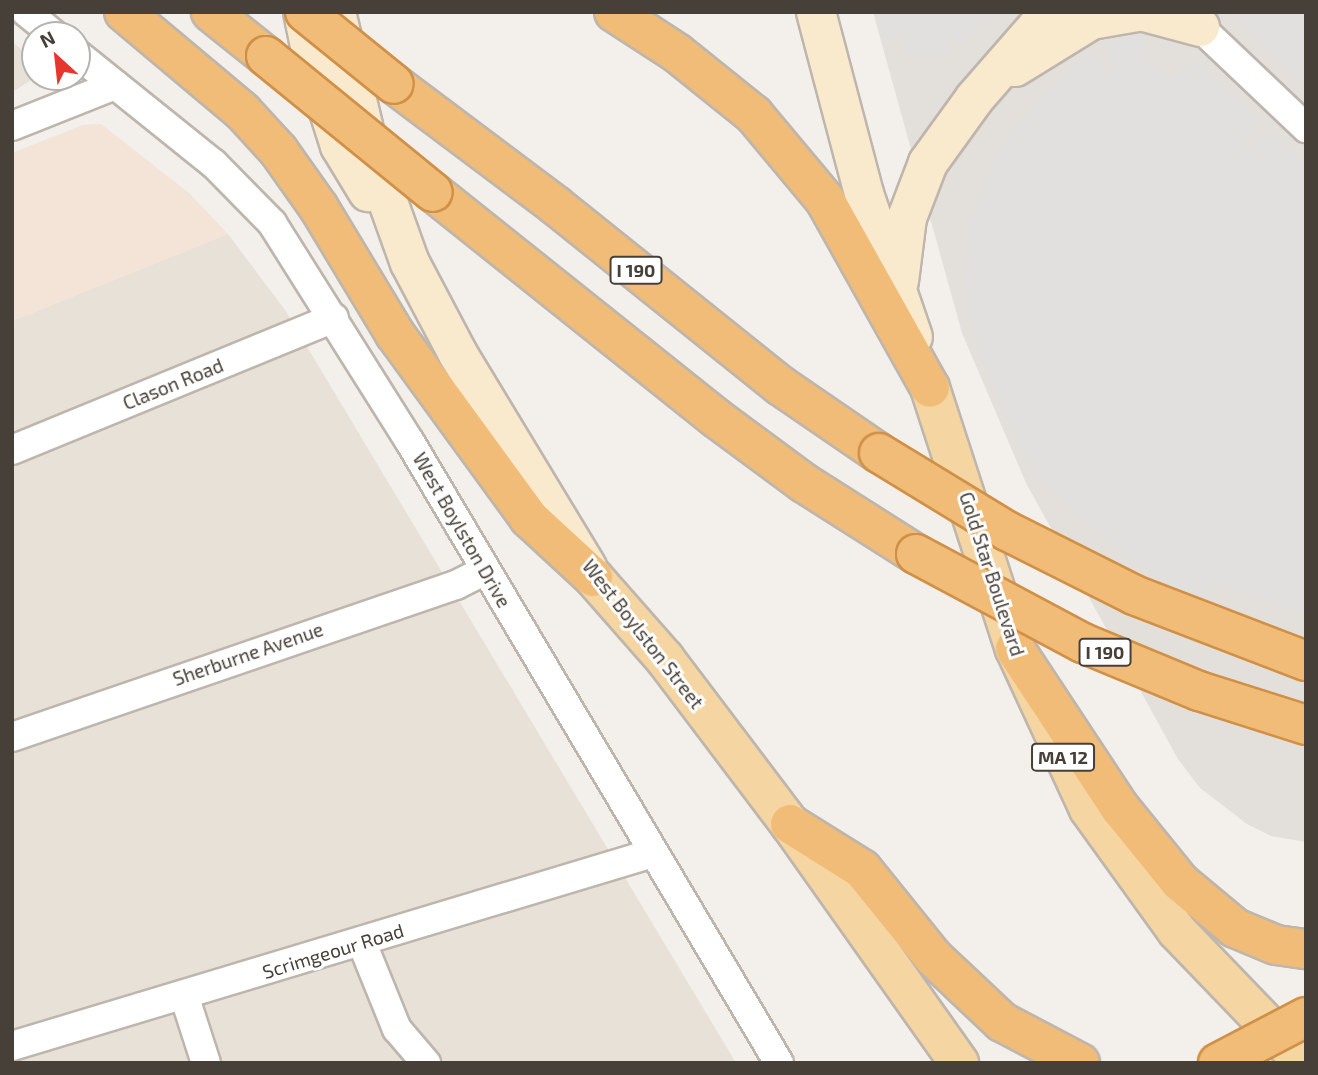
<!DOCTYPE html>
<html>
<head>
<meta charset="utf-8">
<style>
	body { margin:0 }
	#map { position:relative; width:1318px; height:1075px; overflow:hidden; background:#f3efea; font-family:"Exo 2",sans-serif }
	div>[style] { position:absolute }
	.residential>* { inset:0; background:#e7e1d8 }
	.commercial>* { inset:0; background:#f3e4d7 }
	.industrial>* { inset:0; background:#e3dfdb }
	.parking>* { inset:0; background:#e2e0de }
	.roads { filter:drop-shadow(2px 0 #beb6ad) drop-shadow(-2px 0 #beb6ad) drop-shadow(0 2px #beb6ad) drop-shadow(0 -2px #beb6ad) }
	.minor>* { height:28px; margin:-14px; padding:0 14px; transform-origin:14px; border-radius:14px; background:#fff }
	.secondary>* { height:38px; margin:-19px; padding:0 19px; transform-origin:19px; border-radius:19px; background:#faeacd }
	.primary>* { height:38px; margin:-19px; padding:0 19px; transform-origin:19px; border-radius:19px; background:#f5d5a1 }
	.motorway>* { height:38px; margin:-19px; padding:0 19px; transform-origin:19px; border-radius:19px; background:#f1bc77 }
	.bridges { filter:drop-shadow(2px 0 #d09047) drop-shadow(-2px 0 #d09047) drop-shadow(0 2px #d09047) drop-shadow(0 -2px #d09047) }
	.motorway-bridge>* { height:38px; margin:-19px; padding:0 19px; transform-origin:19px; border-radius:19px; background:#f1bc77 }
	span { translate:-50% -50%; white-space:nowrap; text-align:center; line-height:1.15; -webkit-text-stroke:6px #fff; paint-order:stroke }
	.shield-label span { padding:2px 5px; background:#fff; border:2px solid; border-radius:5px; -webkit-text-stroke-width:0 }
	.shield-label { font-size:18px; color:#474038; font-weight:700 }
	.street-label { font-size:19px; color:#474038 }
	.frame { position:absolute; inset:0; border:14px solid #474038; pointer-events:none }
	.north { position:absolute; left:21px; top:21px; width:70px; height:70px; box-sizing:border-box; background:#fff; border:2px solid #b5b3af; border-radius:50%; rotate:333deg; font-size:19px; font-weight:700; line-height:28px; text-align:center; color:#474038 }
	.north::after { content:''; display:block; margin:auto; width:24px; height:32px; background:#e7362d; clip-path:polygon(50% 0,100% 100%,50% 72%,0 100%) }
</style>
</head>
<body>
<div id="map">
	<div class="residential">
		<i style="clip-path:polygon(12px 42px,35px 60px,37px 77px,12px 92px)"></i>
		<i style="clip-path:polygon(228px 234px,285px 310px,736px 1063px,12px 1063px,12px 321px)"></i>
	</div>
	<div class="commercial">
		<i style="clip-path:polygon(101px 124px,189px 193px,228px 234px,12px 321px,12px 153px,83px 125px)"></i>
	</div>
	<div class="industrial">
		<i style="clip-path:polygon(873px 12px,1306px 12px,1306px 842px,1271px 836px,1247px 824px,1200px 788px,1178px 759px,1026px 483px,962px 333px)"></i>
	</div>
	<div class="parking">
		<i style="clip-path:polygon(879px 12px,996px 12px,961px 45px,949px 32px,948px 54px,906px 57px,905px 35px,886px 41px)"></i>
		<i style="clip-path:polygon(1228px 12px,1306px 12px,1306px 86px)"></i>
		<i style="clip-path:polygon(1145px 33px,1149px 61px,1172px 80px,1195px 60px,1261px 121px,1241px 144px,1247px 152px,1270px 131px,1306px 165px,1306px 613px,1212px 583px,1206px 602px,1122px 554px,1044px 482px,1025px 454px,990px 378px,968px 312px,964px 265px,971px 218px,988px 171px,1013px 128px,1086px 50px,1108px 72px,1112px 69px,1106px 40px)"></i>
	</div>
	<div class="roads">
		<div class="minor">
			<i style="left:26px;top:12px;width:36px;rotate:39deg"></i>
			<i style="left:1186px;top:14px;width:166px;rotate:43.5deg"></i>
			<i style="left:77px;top:54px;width:176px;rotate:38.8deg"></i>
			<i style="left:214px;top:164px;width:83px;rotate:45.5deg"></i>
			<i style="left:272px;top:223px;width:259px;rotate:57.8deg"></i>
			<i style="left:410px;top:442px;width:722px;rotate:59.28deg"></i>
			<i style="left:12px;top:126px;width:111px;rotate:-21.7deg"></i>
			<i style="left:12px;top:450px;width:348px;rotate:-22.3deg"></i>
			<i style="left:12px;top:737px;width:469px;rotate:-18.9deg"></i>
			<i style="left:456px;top:585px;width:31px;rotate:-27deg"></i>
			<i style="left:362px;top:943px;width:93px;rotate:67.9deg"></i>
			<i style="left:397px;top:1029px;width:45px;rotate:49.5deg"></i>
			<i style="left:184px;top:995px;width:71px;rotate:72.1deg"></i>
			<i style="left:12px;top:1046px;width:669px;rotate:-16.76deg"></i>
		</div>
		<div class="secondary">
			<i style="left:303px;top:12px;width:50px;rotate:78.5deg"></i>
			<i style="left:313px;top:61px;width:89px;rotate:72.4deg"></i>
			<i style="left:340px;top:146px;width:54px;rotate:58.7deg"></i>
			<i style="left:336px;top:12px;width:138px;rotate:76.6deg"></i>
			<i style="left:368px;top:146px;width:124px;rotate:70.3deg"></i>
			<i style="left:410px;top:263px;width:103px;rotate:62.2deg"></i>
			<i style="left:458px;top:354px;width:249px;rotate:58.8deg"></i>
			<i style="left:816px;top:12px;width:188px;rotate:75.2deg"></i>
			<i style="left:864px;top:194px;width:151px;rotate:71.1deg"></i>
			<i style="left:1144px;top:12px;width:58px;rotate:15deg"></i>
			<i style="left:1015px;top:67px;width:89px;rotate:-31.7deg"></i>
			<i style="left:1091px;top:20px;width:47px;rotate:-9.9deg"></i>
			<i style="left:899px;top:281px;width:64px;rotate:-82.8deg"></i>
			<i style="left:907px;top:218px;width:59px;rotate:-69.1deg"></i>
			<i style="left:928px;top:163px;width:80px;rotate:-54.1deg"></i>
			<i style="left:975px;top:98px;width:114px;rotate:-48.9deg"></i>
		</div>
		<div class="primary">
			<i style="left:930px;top:388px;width:274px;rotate:72deg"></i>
			<i style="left:1015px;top:649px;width:176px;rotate:65.2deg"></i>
			<i style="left:1089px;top:809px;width:150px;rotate:54.2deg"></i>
			<i style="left:1177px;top:931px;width:183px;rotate:46.1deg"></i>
			<i style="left:593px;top:577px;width:109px;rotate:48.7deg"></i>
			<i style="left:665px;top:659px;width:207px;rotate:52.9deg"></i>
			<i style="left:790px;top:824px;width:293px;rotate:54.7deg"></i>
		</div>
		<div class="motorway">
			<i style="left:124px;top:12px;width:155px;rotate:40deg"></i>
			<i style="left:243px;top:112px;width:52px;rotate:47.4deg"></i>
			<i style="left:278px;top:150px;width:71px;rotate:54.7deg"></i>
			<i style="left:319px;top:208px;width:147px;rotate:58.9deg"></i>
			<i style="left:395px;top:334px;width:228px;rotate:53.9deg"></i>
			<i style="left:529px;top:518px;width:87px;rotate:42.7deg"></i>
			<i style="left:211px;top:12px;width:70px;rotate:38.7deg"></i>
			<i style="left:614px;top:12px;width:75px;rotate:33.1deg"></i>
			<i style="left:677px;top:53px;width:99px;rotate:38.8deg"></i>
			<i style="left:754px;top:115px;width:111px;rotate:50.1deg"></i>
			<i style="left:825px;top:200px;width:215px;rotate:60.8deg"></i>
			<i style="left:394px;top:84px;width:201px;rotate:36.9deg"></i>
			<i style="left:555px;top:205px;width:290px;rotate:38.7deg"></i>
			<i style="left:781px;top:386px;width:119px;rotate:34.4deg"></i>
			<i style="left:433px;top:192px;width:362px;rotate:38.6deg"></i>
			<i style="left:716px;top:418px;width:109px;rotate:36.5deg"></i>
			<i style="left:804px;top:483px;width:133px;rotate:32.4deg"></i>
			<i style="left:1015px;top:649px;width:191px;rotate:56.6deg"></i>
			<i style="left:1120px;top:808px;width:95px;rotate:51deg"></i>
			<i style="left:1180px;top:882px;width:72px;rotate:39.9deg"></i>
			<i style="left:1235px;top:928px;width:44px;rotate:22.5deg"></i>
			<i style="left:1276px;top:945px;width:30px;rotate:8deg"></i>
			<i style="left:790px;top:824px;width:85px;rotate:32deg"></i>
			<i style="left:862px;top:869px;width:113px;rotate:51.1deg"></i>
			<i style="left:933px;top:957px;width:95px;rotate:43.3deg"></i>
			<i style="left:1002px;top:1022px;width:88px;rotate:27.7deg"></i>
		</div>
	</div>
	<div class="bridges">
		<div class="motorway-bridge">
			<i style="left:305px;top:12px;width:114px;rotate:39deg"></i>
			<i style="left:266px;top:56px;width:215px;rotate:39.2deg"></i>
			<i style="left:879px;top:453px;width:150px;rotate:31.4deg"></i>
			<i style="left:1007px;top:531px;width:142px;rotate:26.7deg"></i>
			<i style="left:1134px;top:595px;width:184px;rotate:21deg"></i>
			<i style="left:916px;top:554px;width:189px;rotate:28.1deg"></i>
			<i style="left:1083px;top:643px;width:126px;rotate:22.5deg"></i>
			<i style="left:1199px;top:691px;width:112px;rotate:17.6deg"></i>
			<i style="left:1218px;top:1063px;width:99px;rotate:-27.6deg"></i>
		</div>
	</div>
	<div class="shield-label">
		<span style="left:636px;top:270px">I 190</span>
		<span style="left:1105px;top:652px">I 190</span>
		<span style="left:1063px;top:757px">MA 12</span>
	</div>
	<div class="street-label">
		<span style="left:173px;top:384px;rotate:-22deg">Clason Road</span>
		<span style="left:462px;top:530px;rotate:60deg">West Boylston Drive</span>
		<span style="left:992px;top:574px;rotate:72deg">Gold Star Boulevard</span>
		<span style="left:643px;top:634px;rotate:52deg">West Boylston Street</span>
		<span style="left:248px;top:654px;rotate:-19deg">Sherburne Avenue</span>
		<span style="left:333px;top:951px;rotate:-17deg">Scrimgeour Road</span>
	</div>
	<div class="frame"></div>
	<div class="north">N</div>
</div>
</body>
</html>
